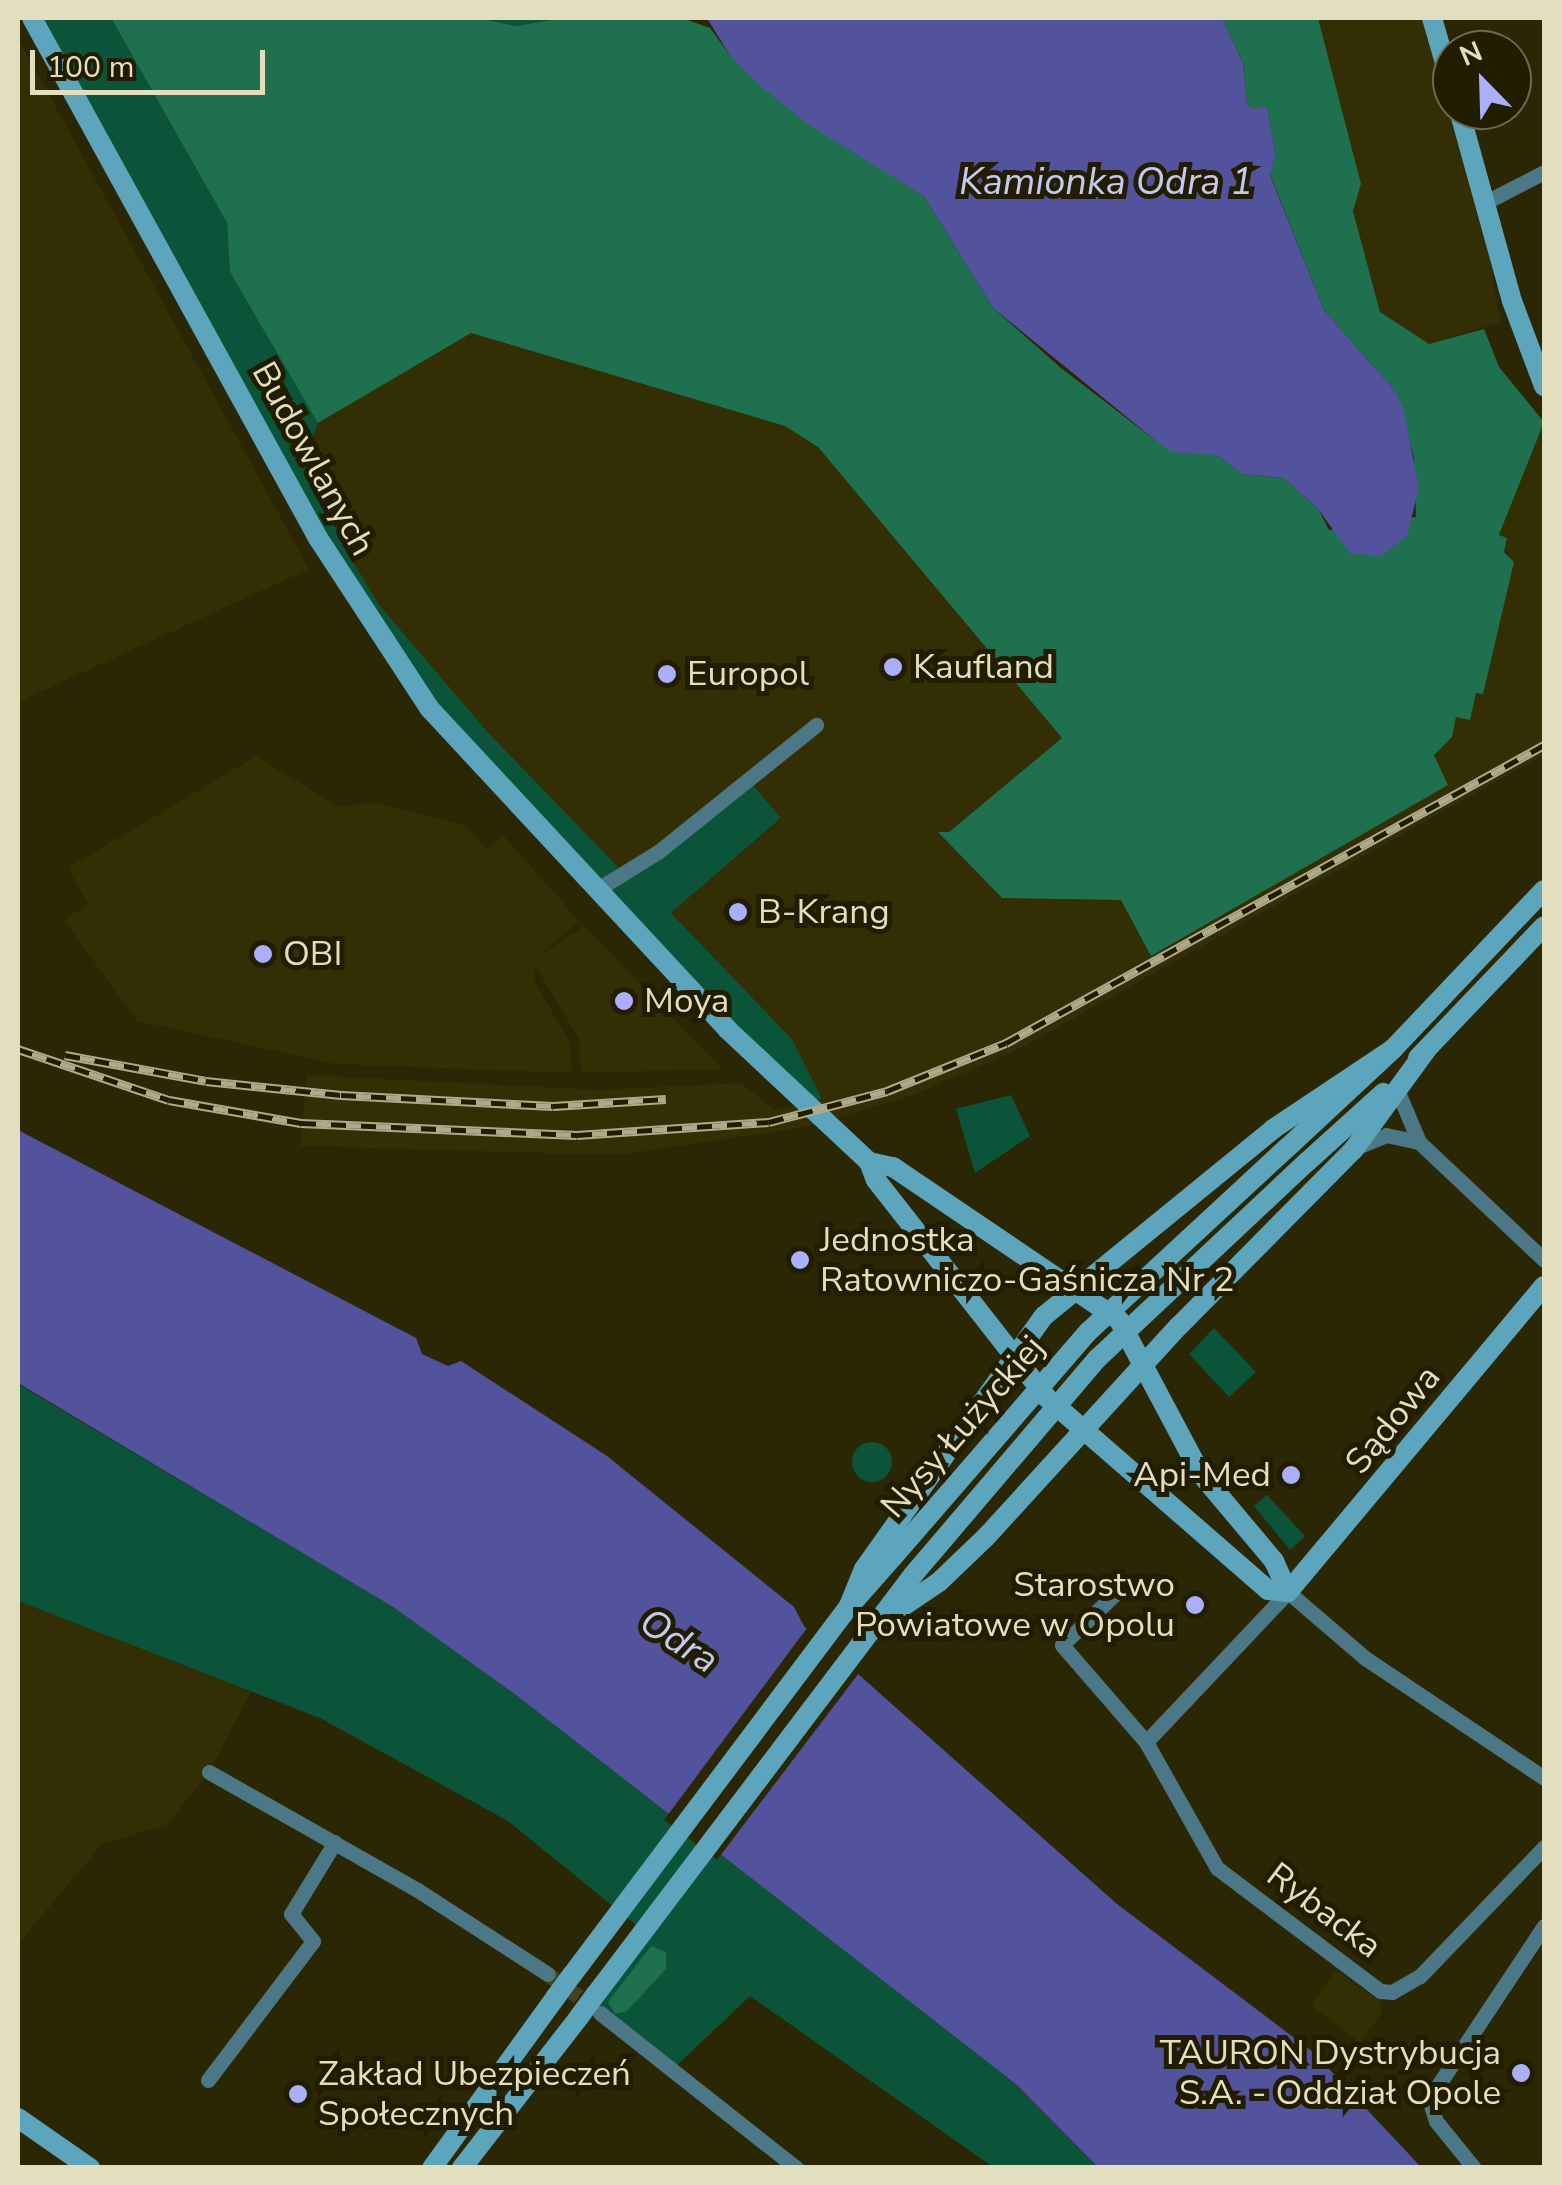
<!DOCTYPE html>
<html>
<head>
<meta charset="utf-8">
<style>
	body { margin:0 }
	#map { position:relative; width:1562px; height:2185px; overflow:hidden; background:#2b2704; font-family:"Nunito Sans",sans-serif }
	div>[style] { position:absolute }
	.built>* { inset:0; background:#332e04 }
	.green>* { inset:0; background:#0b5439 }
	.round { border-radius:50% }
	.forest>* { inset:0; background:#1e704e }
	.water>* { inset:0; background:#53529d }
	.pier>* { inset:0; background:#2b2704 }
	.street-tunnel>* { height:15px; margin-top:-7.5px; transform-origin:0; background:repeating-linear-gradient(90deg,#464220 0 15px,transparent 0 23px) }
	.street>* { height:15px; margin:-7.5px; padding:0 7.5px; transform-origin:7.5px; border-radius:7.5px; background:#4b7786 }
	.secondary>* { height:20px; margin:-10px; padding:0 10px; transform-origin:10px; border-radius:10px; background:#5ca5bd }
	.rail>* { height:9px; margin-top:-4.5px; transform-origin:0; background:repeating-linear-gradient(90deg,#221d00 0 15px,#afab8a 0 30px); box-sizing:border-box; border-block:2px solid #afab8a }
	.secondary-bridge>* { height:20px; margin:-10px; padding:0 10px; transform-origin:10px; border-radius:10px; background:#5ca5bd }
	.dots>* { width:28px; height:28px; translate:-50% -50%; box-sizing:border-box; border:5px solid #221d00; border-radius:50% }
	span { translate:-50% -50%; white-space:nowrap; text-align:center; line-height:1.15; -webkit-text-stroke:10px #221d00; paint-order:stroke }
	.street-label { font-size:35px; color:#e2debe }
	.poi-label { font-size:35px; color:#e2debe }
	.left { translate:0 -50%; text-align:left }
	.right { translate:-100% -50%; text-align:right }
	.water-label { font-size:38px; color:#c4c8f2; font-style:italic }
	.frame { position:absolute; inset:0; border:20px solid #e2debe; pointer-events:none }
	.north { position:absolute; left:1432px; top:30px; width:100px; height:100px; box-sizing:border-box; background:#221d00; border:2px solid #6f6a4c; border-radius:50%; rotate:337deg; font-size:28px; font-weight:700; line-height:40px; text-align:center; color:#e2debe }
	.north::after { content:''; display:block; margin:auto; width:35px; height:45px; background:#abaffb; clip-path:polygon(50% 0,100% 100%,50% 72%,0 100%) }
	.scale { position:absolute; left:30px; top:50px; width:235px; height:45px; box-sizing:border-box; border:5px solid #e2debe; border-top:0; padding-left:12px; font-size:30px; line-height:35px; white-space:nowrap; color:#e2debe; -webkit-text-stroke:8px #221d00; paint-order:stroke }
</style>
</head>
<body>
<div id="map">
	<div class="built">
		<i style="clip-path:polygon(1318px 18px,1432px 18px,1452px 110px,1497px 249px,1492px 277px,1501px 322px,1429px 344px,1380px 312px,1353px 211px,1361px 184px)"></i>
		<i style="clip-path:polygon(18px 38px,309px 569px,18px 702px)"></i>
		<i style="clip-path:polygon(470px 333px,785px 426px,818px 447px,1063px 738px,948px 832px,939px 832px,1002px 898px,1122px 900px,1448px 785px,1434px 755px,1440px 742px,1452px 736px,1456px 717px,1470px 719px,1476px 692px,1482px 694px,1513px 563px,1499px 536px,1544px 421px,1544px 755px,1017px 1050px,911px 1096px,800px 1128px,618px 1155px,300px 1146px,307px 1075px,599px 1090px,742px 1083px,774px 1110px,822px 1099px,792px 1039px,671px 913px,781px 819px,622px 871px,460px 702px,376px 602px,344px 547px,316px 479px,311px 444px,318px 423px)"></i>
		<i style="clip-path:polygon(256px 756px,337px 806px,375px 803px,465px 825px,487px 849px,504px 836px,579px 921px,535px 959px,585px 926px,722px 1069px,581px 1073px,579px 1039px,534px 964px,534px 980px,570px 1043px,572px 1073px,336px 1064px,137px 1021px,64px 920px,88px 904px,68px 868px)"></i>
		<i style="clip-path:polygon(18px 1601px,251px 1692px,209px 1772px,168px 1824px,101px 1845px,18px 1944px)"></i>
		<i style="clip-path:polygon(1336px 1970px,1380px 2001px,1382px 2012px,1360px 2043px,1311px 2005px)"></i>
	</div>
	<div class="green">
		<i style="clip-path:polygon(32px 18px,111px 18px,227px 223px,231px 272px,318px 423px,311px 444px,316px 479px,344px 547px,380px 606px,486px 730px,622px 871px,746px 777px,781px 818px,671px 913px,792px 1039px,822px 1099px,804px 1103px,412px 686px)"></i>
		<i style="clip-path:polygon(479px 18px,562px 18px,516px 26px)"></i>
		<i style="clip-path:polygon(1011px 1095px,1030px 1136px,975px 1173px,956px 1109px)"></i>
		<i style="clip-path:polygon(1214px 1328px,1256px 1372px,1229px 1397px,1189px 1354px)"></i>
		<i style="clip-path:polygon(18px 1384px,393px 1607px,516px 1695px,1017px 2085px,1098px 2167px,993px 2167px,750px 1996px,671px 2071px,588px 2011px,646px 1933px,508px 1821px,320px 1718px,18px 1601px)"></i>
		<i class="round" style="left:852px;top:1442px;width:40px;height:40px"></i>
		<i style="clip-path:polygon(1267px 1495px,1305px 1536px,1290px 1550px,1254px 1506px)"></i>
	</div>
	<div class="forest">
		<i style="clip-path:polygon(111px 18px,479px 18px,516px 26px,562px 18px,682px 18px,710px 28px,729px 54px,924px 196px,993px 308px,1061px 368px,1155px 440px,1217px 455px,1242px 474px,1284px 478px,1318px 509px,1329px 530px,1416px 517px,1414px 457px,1396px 392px,1324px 310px,1270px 174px,1276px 155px,1267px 108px,1252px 109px,1247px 103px,1243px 63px,1222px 18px,1318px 18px,1361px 184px,1353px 211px,1380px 312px,1429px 344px,1484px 329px,1499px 367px,1544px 422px,1499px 535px,1507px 538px,1504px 552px,1514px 562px,1483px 694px,1476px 693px,1470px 720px,1456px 717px,1452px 737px,1434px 755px,1448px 785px,1151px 956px,1121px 900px,1002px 898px,938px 832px,949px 832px,1062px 738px,818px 447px,785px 426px,471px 333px,318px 423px,230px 272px,227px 223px)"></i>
		<i style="clip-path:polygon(651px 1946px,666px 1952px,666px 1969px,627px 2011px,615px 2014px,608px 2002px)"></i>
	</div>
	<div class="water">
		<i style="clip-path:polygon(707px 18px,1222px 18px,1243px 63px,1247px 103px,1252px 109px,1267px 107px,1276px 155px,1270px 175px,1324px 310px,1396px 392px,1404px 411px,1419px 488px,1407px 536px,1380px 556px,1350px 553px,1318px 509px,1284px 478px,1242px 474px,1217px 455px,1172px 452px,1155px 440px,993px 308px,924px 196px,809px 125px,762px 87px,729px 54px)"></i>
		<i style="clip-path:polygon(18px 1130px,416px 1338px,422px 1354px,448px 1366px,461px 1361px,607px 1456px,794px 1607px,804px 1626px,1117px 1904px,1313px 2052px,1421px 2167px,1098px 2167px,1017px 2085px,516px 1695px,393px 1607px,18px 1383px)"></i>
	</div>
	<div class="pier">
		<i style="clip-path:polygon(810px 1624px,862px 1669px,717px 1860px,664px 1820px)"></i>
	</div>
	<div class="street-tunnel">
		<i style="left:548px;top:1974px;width:61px;rotate:36.3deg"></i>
	</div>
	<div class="street">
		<i style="left:1484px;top:203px;width:68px;rotate:-27.3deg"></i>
		<i style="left:598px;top:889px;width:70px;rotate:-31.7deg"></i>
		<i style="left:658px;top:852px;width:203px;rotate:-38.8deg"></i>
		<i style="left:1398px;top:1092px;width:54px;rotate:67.2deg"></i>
		<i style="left:1419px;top:1142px;width:172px;rotate:43.3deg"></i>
		<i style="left:1357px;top:1147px;width:31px;rotate:-22deg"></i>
		<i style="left:1386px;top:1135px;width:34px;rotate:12deg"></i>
		<i style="left:1121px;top:1588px;width:82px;rotate:136deg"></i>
		<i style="left:1062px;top:1645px;width:128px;rotate:49.1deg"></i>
		<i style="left:1146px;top:1742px;width:145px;rotate:60.6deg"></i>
		<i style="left:1217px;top:1868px;width:204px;rotate:37deg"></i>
		<i style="left:1380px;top:1991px;width:12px;rotate:5deg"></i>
		<i style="left:1392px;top:1992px;width:32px;rotate:-30deg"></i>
		<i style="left:1420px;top:1976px;width:179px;rotate:-46.1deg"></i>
		<i style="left:1146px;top:1742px;width:207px;rotate:-46.6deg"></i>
		<i style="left:1288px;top:1592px;width:101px;rotate:40.6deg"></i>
		<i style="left:1365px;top:1658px;width:216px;rotate:33.8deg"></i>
		<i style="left:209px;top:1772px;width:241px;rotate:29.5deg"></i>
		<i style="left:419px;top:1891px;width:153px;rotate:32.8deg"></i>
		<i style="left:600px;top:2013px;width:250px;rotate:38.3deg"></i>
		<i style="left:208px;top:2080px;width:174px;rotate:-52.9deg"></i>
		<i style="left:313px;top:1941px;width:35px;rotate:-129deg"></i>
		<i style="left:291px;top:1914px;width:84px;rotate:-58.6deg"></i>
		<i style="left:1474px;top:2168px;width:60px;rotate:-129deg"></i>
		<i style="left:1436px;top:2121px;width:23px;rotate:-108deg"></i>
		<i style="left:1429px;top:2099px;width:208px;rotate:-56.4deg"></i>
	</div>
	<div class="secondary">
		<i style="left:32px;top:18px;width:593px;rotate:61.19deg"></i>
		<i style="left:318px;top:538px;width:204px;rotate:56.8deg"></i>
		<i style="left:430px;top:709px;width:437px;rotate:47.1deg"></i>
		<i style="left:727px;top:1029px;width:195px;rotate:43.1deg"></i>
		<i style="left:869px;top:1162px;width:19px;rotate:69deg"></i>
		<i style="left:876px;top:1180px;width:276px;rotate:51.9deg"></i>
		<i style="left:1046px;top:1397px;width:294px;rotate:41deg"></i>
		<i style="left:1268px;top:1590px;width:20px;rotate:6deg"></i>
		<i style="left:1432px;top:18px;width:72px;rotate:73.8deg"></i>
		<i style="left:1459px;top:110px;width:198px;rotate:74.5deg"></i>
		<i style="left:1512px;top:301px;width:91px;rotate:69.4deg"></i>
		<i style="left:1418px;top:1058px;width:182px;rotate:-46.3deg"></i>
		<i style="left:1287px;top:1148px;width:145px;rotate:-43deg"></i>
		<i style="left:1393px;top:1049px;width:219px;rotate:-46.5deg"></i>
		<i style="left:869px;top:1162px;width:25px;rotate:12deg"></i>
		<i style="left:893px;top:1167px;width:273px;rotate:34.1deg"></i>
		<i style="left:1119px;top:1320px;width:174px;rotate:62deg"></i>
		<i style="left:1201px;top:1474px;width:114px;rotate:50deg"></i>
		<i style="left:1274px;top:1561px;width:34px;rotate:66deg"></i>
		<i style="left:1307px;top:1162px;width:103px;rotate:-42.2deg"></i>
		<i style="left:1288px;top:1592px;width:399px;rotate:-50.1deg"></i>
		<i style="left:848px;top:1608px;width:42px;rotate:-67.7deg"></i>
		<i style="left:864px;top:1569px;width:310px;rotate:-54.6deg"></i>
		<i style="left:1044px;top:1316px;width:296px;rotate:-39.2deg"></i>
		<i style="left:1273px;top:1129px;width:144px;rotate:-33.7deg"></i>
		<i style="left:874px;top:1626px;width:78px;rotate:-34.1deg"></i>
		<i style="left:939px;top:1582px;width:65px;rotate:-43.8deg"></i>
		<i style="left:986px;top:1537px;width:286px;rotate:-47.6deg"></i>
		<i style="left:1179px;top:1326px;width:249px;rotate:-45.3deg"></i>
		<i style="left:1354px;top:1149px;width:124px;rotate:-53.9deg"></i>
		<i style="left:572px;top:1975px;width:459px;rotate:-53.1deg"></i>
		<i style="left:848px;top:1608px;width:68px;rotate:-48.6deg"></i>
		<i style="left:596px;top:1994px;width:525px;rotate:-52.89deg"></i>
		<i style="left:18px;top:2118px;width:88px;rotate:34.8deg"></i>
		<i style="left:432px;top:2168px;width:210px;rotate:-54.1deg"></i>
		<i style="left:462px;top:2168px;width:191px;rotate:-52.2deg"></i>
	</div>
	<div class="rail">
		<i style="left:18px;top:1049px;width:159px;rotate:18.7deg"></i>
		<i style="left:169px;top:1100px;width:134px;rotate:9.9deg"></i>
		<i style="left:301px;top:1123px;width:276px;rotate:2.5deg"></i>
		<i style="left:577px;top:1135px;width:192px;rotate:-3.9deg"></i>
		<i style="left:769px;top:1122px;width:122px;rotate:-14.7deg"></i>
		<i style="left:887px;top:1091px;width:128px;rotate:-22deg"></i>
		<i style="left:1006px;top:1043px;width:615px;rotate:-28.98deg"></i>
		<i style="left:65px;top:1055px;width:143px;rotate:10.4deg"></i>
		<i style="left:206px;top:1081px;width:136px;rotate:5.9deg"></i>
		<i style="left:341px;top:1095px;width:212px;rotate:3deg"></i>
		<i style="left:553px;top:1106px;width:113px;rotate:-3.5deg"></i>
	</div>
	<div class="secondary-bridge">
		<i style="left:893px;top:1557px;width:298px;rotate:-49.1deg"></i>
		<i style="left:1088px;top:1332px;width:271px;rotate:-42.8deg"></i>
		<i style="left:913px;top:1575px;width:285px;rotate:-49.6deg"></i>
		<i style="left:1098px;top:1358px;width:287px;rotate:-43.2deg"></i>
		<i style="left:555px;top:1998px;width:29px;rotate:-54deg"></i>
		<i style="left:579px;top:2017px;width:29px;rotate:-54deg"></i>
	</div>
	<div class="dots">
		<i style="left:893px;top:667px;background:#abaffb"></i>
		<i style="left:667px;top:674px;background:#abaffb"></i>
		<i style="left:738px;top:912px;background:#abaffb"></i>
		<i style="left:263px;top:954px;background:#abaffb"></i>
		<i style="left:624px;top:1001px;background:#abaffb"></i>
		<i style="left:800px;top:1260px;background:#abaffb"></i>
		<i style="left:1291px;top:1475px;background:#abaffb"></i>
		<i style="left:1195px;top:1605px;background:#abaffb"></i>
		<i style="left:1521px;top:2073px;background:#abaffb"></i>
		<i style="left:298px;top:2094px;background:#abaffb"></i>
	</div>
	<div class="street-label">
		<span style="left:313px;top:459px;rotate:61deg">Budowlanych</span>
		<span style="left:1393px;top:1420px;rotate:-51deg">Sądowa</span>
		<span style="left:963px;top:1427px;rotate:-49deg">Nysy Łużyckiej</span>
		<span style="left:1324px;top:1911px;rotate:37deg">Rybacka</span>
	</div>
	<div class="poi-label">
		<span class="left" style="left:913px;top:667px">Kaufland</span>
		<span class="left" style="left:687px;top:674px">Europol</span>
		<span class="left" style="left:758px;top:912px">B-Krang</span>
		<span class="left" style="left:283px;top:954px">OBI</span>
		<span class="left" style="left:644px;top:1001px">Moya</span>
		<span class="left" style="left:820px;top:1260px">Jednostka<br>Ratowniczo-Gaśnicza Nr 2</span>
		<span class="right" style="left:1271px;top:1475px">Api-Med</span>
		<span class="right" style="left:1175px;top:1605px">Starostwo<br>Powiatowe w Opolu</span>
		<span class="right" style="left:1501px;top:2073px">TAURON Dystrybucja<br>S.A. - Oddział Opole</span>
		<span class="left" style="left:318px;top:2094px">Zakład Ubezpieczeń<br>Społecznych</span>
	</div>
	<div class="water-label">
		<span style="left:1106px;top:182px">Kamionka Odra 1</span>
		<span style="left:679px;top:1641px;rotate:33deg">Odra</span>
	</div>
	<div class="frame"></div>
	<div class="north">N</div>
	<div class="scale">100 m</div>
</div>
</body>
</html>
